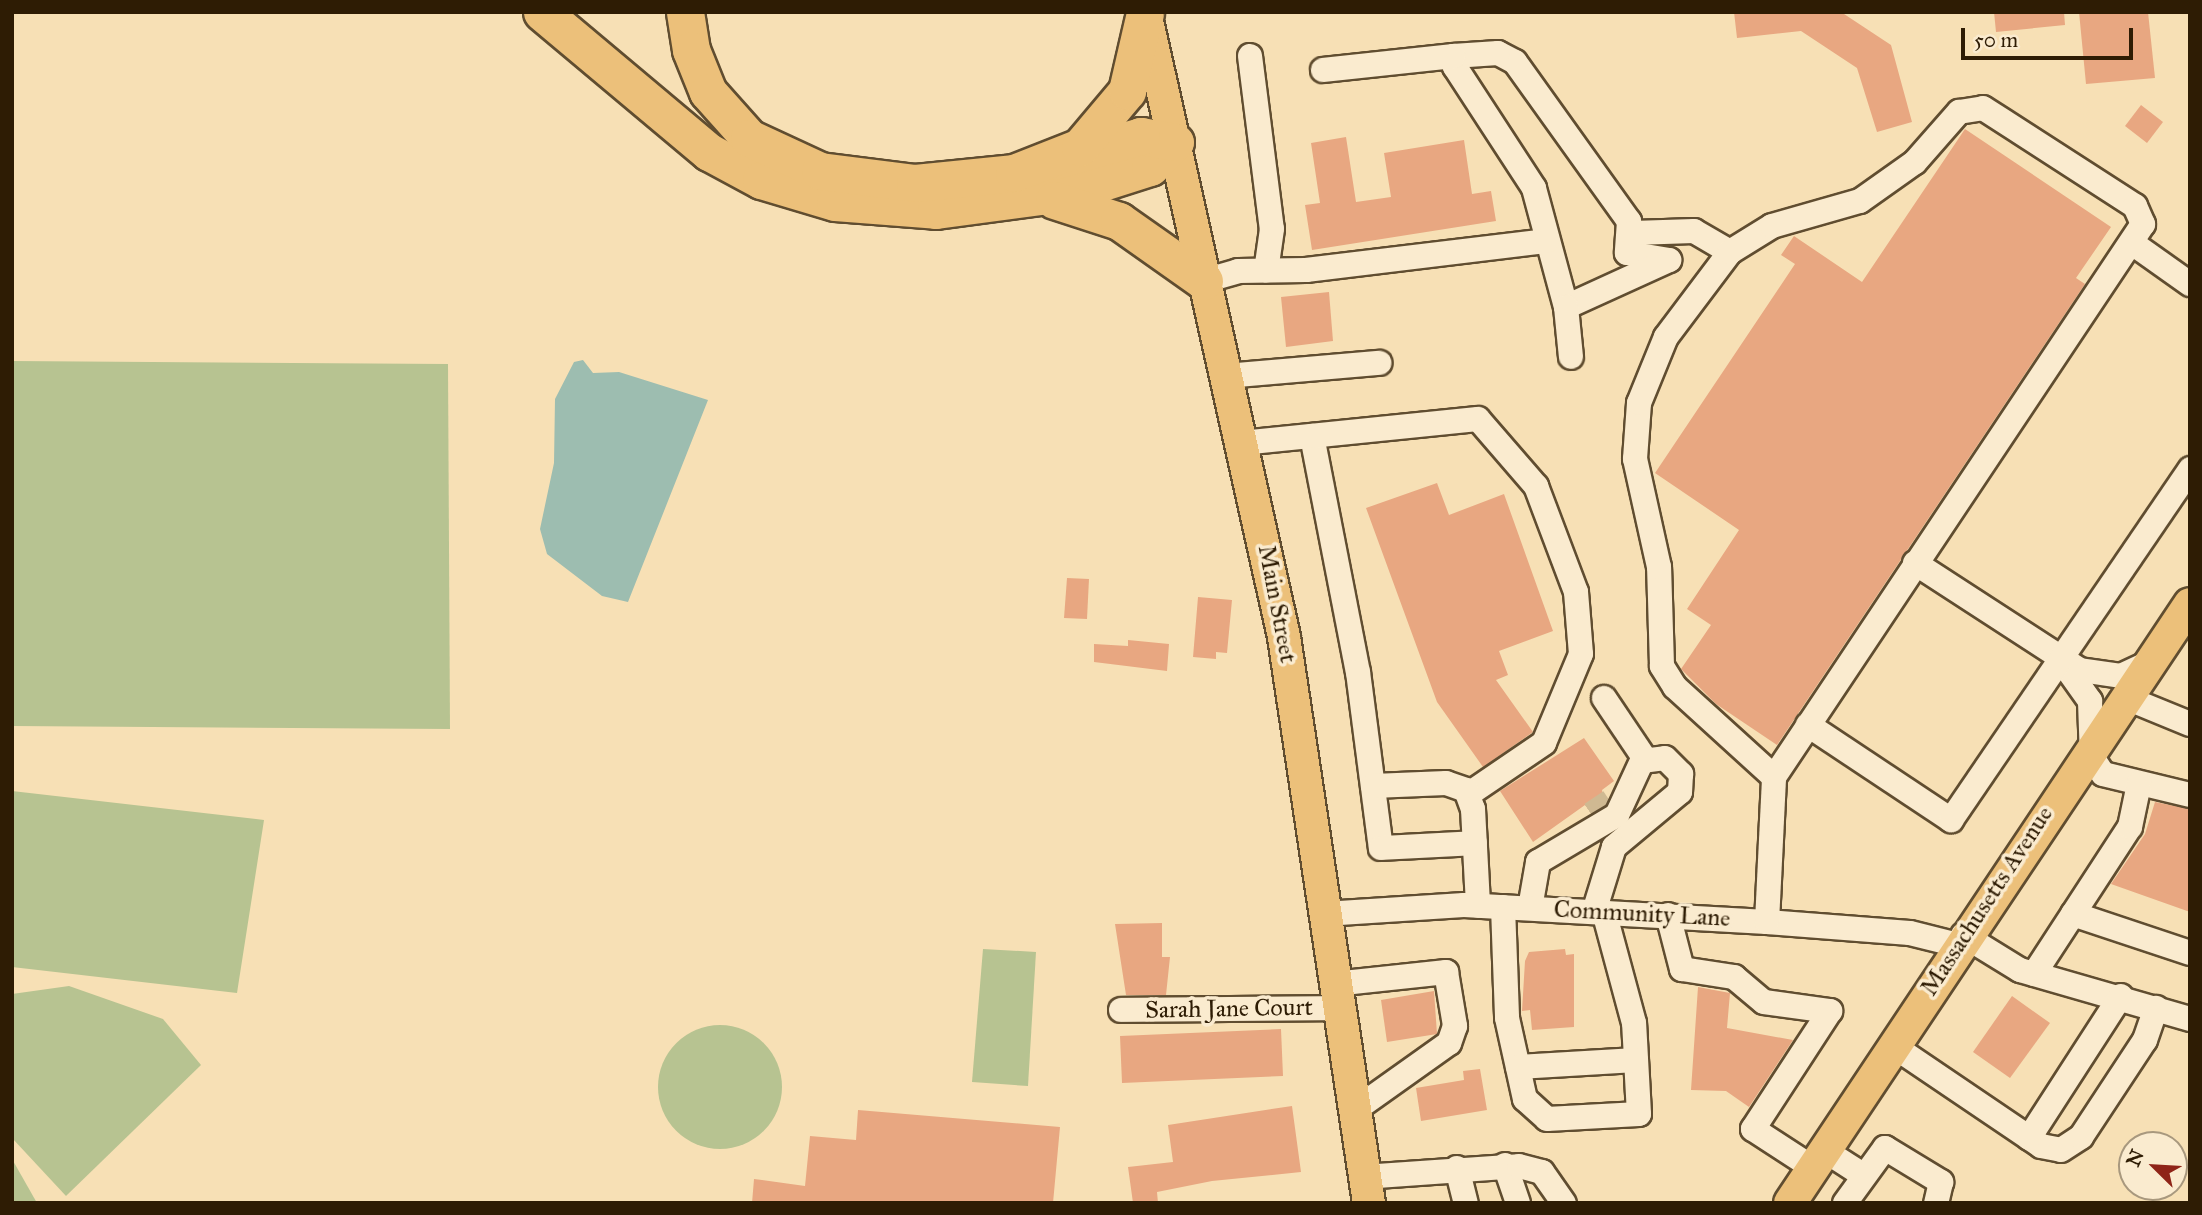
<!DOCTYPE html>
<html>
<head>
<meta charset="utf-8">
<style>
	body { margin:0 }
	#map { position:relative; width:2202px; height:1215px; overflow:hidden; background:#f7e0b5; font-family:"IM FELL Great Primer",serif }
	div>[style] { position:absolute }
	.green>* { inset:0; background:#b7c391 }
	.round { border-radius:50% }
	.water>* { inset:0; background:#9dbdb0 }
	.building>* { inset:0; background:#e8a781 }
	.minor-tunnel>* { height:24px; margin-top:-12px; transform-origin:0; background:repeating-linear-gradient(90deg,#cfb992 0 24px,transparent 0 36px) }
	.roads { filter:drop-shadow(2px 0 #604d30) drop-shadow(-2px 0 #604d30) drop-shadow(0 2px #604d30) drop-shadow(0 -2px #604d30) }
	.minor>* { height:24px; margin:-12px; padding:0 12px; transform-origin:12px; border-radius:12px; background:#faebcf }
	.major>* { height:32px; margin:-16px; padding:0 16px; transform-origin:16px; border-radius:16px; background:#ecc07a }
	.highway>* { height:37px; margin:-18.5px; padding:0 18.5px; transform-origin:18.5px; border-radius:18.5px; background:#ecc07a }
	span { translate:-50% -50%; white-space:nowrap; text-align:center; line-height:1.15; -webkit-text-stroke:7px #faebcf; paint-order:stroke }
	.street-label { font-size:24px; color:#2e1c04 }
	.frame { position:absolute; inset:0; border:14px solid #2e1c04; pointer-events:none }
	.north { position:absolute; left:2118px; top:1131px; width:70px; height:70px; box-sizing:border-box; background:#faebcf; border:2px solid #a8987e; border-radius:50%; rotate:294deg; font-size:19px; font-weight:700; line-height:28px; text-align:center; color:#2e1c04 }
	.north::after { content:''; display:block; margin:auto; width:24px; height:32px; background:#8f2418; clip-path:polygon(50% 0,100% 100%,50% 72%,0 100%) }
	.scale { position:absolute; left:1961px; top:28px; width:172px; height:32px; box-sizing:border-box; border:4px solid #2e1c04; border-top:0; padding-left:9px; font-size:21px; line-height:24px; white-space:nowrap; color:#2e1c04; -webkit-text-stroke:5px #faebcf; paint-order:stroke }
</style>
</head>
<body>
<div id="map">
	<div class="green">
		<i style="clip-path:polygon(12px 361px,448px 364px,450px 729px,12px 726px)"></i>
		<i style="clip-path:polygon(12px 791px,264px 820px,237px 993px,12px 967px)"></i>
		<i style="clip-path:polygon(983px 949px,1036px 952px,1028px 1086px,972px 1082px)"></i>
		<i style="clip-path:polygon(69px 986px,163px 1019px,201px 1065px,66px 1196px,12px 1138px,12px 994px)"></i>
		<i class="round" style="left:658px;top:1025px;width:124px;height:124px"></i>
		<i style="clip-path:polygon(12px 1159px,37px 1203px,12px 1203px)"></i>
	</div>
	<div class="water">
		<i style="clip-path:polygon(583px 360px,593px 373px,619px 372px,708px 400px,628px 602px,602px 596px,547px 554px,540px 529px,554px 463px,555px 399px,574px 362px)"></i>
	</div>
	<div class="building">
		<i style="clip-path:polygon(1734px 12px,1841px 12px,1891px 45px,1912px 122px,1877px 132px,1857px 68px,1801px 31px,1737px 38px)"></i>
		<i style="clip-path:polygon(1994px 12px,2064px 12px,2065px 25px,1996px 32px)"></i>
		<i style="clip-path:polygon(2079px 12px,2148px 12px,2155px 78px,2086px 84px)"></i>
		<i style="clip-path:polygon(2141px 105px,2163px 122px,2147px 143px,2125px 126px)"></i>
		<i style="clip-path:polygon(1965px 129px,2111px 227px,2076px 278px,2085px 284px,1777px 745px,1716px 704px,1681px 669px,1711px 625px,1687px 609px,1739px 530px,1655px 473px,1795px 264px,1781px 255px,1794px 236px,1862px 282px)"></i>
		<i style="clip-path:polygon(1346px 137px,1356px 202px,1391px 197px,1384px 153px,1464px 140px,1472px 194px,1491px 191px,1496px 221px,1312px 250px,1305px 205px,1320px 203px,1311px 143px)"></i>
		<i style="clip-path:polygon(1329px 292px,1333px 341px,1286px 347px,1281px 297px)"></i>
		<i style="clip-path:polygon(1437px 483px,1449px 515px,1504px 494px,1553px 631px,1499px 651px,1508px 675px,1496px 680px,1533px 732px,1483px 767px,1437px 702px,1366px 508px)"></i>
		<i style="clip-path:polygon(1067px 578px,1089px 579px,1087px 619px,1064px 618px)"></i>
		<i style="clip-path:polygon(1198px 597px,1232px 600px,1227px 653px,1216px 652px,1216px 659px,1193px 657px)"></i>
		<i style="clip-path:polygon(1128px 640px,1169px 644px,1167px 671px,1094px 662px,1094px 644px,1128px 646px)"></i>
		<i style="clip-path:polygon(1584px 738px,1614px 781px,1602px 790px,1605px 805px,1591px 813px,1585px 805px,1533px 842px,1500px 791px)"></i>
		<i style="clip-path:polygon(2155px 802px,2190px 809px,2190px 912px,2111px 884px,2145px 834px)"></i>
		<i style="clip-path:polygon(1162px 923px,1162px 957px,1170px 957px,1166px 995px,1126px 995px,1115px 924px)"></i>
		<i style="clip-path:polygon(1565px 949px,1566px 955px,1574px 954px,1574px 1027px,1532px 1030px,1530px 1010px,1522px 1011px,1525px 961px,1529px 952px)"></i>
		<i style="clip-path:polygon(1698px 987px,1730px 993px,1727px 1028px,1793px 1040px,1749px 1107px,1726px 1091px,1691px 1090px)"></i>
		<i style="clip-path:polygon(1434px 991px,1437px 1034px,1387px 1042px,1381px 1000px)"></i>
		<i style="clip-path:polygon(2012px 996px,2050px 1023px,2010px 1078px,1973px 1052px)"></i>
		<i style="clip-path:polygon(1281px 1029px,1283px 1076px,1122px 1083px,1120px 1036px)"></i>
		<i style="clip-path:polygon(1480px 1069px,1487px 1110px,1421px 1121px,1416px 1088px,1464px 1080px,1463px 1071px)"></i>
		<i style="clip-path:polygon(1292px 1106px,1301px 1172px,1212px 1181px,1157px 1192px,1158px 1203px,1133px 1203px,1128px 1167px,1173px 1162px,1168px 1125px)"></i>
		<i style="clip-path:polygon(858px 1110px,1060px 1127px,1053px 1203px,752px 1203px,754px 1179px,805px 1186px,810px 1136px,856px 1140px)"></i>
	</div>
	<div class="minor-tunnel">
		<i style="left:1591px;top:814px;width:23px;rotate:-34deg"></i>
	</div>
	<div class="roads">
		<div class="minor">
			<i style="left:1498px;top:53px;width:19px;rotate:28deg"></i>
			<i style="left:1515px;top:62px;width:196px;rotate:54.4deg"></i>
			<i style="left:1629px;top:221px;width:32px;rotate:94deg"></i>
			<i style="left:1627px;top:253px;width:43px;rotate:9.5deg"></i>
			<i style="left:1669px;top:260px;width:113px;rotate:155.5deg"></i>
			<i style="left:1566px;top:307px;width:123px;rotate:-105.1deg"></i>
			<i style="left:1534px;top:188px;width:145px;rotate:-123.1deg"></i>
			<i style="left:1455px;top:67px;width:11px;rotate:-100deg"></i>
			<i style="left:1453px;top:56px;width:45px;rotate:-3.8deg"></i>
			<i style="left:1250px;top:56px;width:174px;rotate:82.8deg"></i>
			<i style="left:1272px;top:229px;width:42px;rotate:98.1deg"></i>
			<i style="left:1323px;top:70px;width:131px;rotate:-6.1deg"></i>
			<i style="left:1633px;top:233px;width:61px;rotate:-1.9deg"></i>
			<i style="left:1694px;top:231px;width:42px;rotate:30.3deg"></i>
			<i style="left:2132px;top:243px;width:71px;rotate:35.3deg"></i>
			<i style="left:1204px;top:281px;width:35px;rotate:-16deg"></i>
			<i style="left:1238px;top:271px;width:68px;rotate:-0.8deg"></i>
			<i style="left:1306px;top:270px;width:243px;rotate:-6.9deg"></i>
			<i style="left:1566px;top:307px;width:50px;rotate:84.3deg"></i>
			<i style="left:1226px;top:376px;width:154px;rotate:-4.9deg"></i>
			<i style="left:1312px;top:436px;width:240px;rotate:79deg"></i>
			<i style="left:1358px;top:672px;width:177px;rotate:82.6deg"></i>
			<i style="left:1381px;top:848px;width:94px;rotate:-3deg"></i>
			<i style="left:1241px;top:443px;width:238px;rotate:-5.8deg"></i>
			<i style="left:1478px;top:419px;width:89px;rotate:49.1deg"></i>
			<i style="left:1536px;top:486px;width:113px;rotate:69.3deg"></i>
			<i style="left:1576px;top:592px;width:62px;rotate:85.4deg"></i>
			<i style="left:1581px;top:654px;width:96px;rotate:112.6deg"></i>
			<i style="left:1544px;top:743px;width:91px;rotate:145.8deg"></i>
			<i style="left:1915px;top:563px;width:197px;rotate:33deg"></i>
			<i style="left:2080px;top:670px;width:41px;rotate:8.3deg"></i>
			<i style="left:2121px;top:676px;width:29px;rotate:-25deg"></i>
			<i style="left:2063px;top:663px;width:47px;rotate:54.6deg"></i>
			<i style="left:2090px;top:701px;width:56px;rotate:88deg"></i>
			<i style="left:2092px;top:757px;width:20px;rotate:57deg"></i>
			<i style="left:2103px;top:774px;width:89px;rotate:13.6deg"></i>
			<i style="left:2124px;top:697px;width:71px;rotate:22.2deg"></i>
			<i style="left:1604px;top:698px;width:73px;rotate:56.1deg"></i>
			<i style="left:1808px;top:725px;width:172px;rotate:33.6deg"></i>
			<i style="left:1951px;top:820px;width:425px;rotate:-55.7deg"></i>
			<i style="left:1373px;top:786px;width:73px;rotate:-2.4deg"></i>
			<i style="left:1446px;top:783px;width:21px;rotate:19deg"></i>
			<i style="left:1466px;top:790px;width:20px;rotate:70deg"></i>
			<i style="left:1473px;top:809px;width:97px;rotate:87deg"></i>
			<i style="left:1503px;top:907px;width:111px;rotate:87.9deg"></i>
			<i style="left:1507px;top:1018px;width:83px;rotate:77.5deg"></i>
			<i style="left:1525px;top:1099px;width:30px;rotate:42deg"></i>
			<i style="left:1547px;top:1119px;width:92px;rotate:-3.1deg"></i>
			<i style="left:1639px;top:1114px;width:91px;rotate:-93.1deg"></i>
			<i style="left:1634px;top:1023px;width:115px;rotate:-105.1deg"></i>
			<i style="left:1530px;top:908px;width:47px;rotate:-80.1deg"></i>
			<i style="left:1538px;top:862px;width:92px;rotate:-30.7deg"></i>
			<i style="left:1617px;top:815px;width:60px;rotate:-65.2deg"></i>
			<i style="left:1642px;top:761px;width:23px;rotate:-7deg"></i>
			<i style="left:1665px;top:758px;width:23px;rotate:45deg"></i>
			<i style="left:1681px;top:774px;width:18px;rotate:93deg"></i>
			<i style="left:1680px;top:792px;width:86px;rotate:140.2deg"></i>
			<i style="left:1614px;top:847px;width:68px;rotate:107.1deg"></i>
			<i style="left:1324px;top:914px;width:140px;rotate:-3.7deg"></i>
			<i style="left:1464px;top:905px;width:303px;rotate:3.2deg"></i>
			<i style="left:1767px;top:922px;width:143px;rotate:4.4deg"></i>
			<i style="left:1910px;top:933px;width:49px;rotate:14deg"></i>
			<i style="left:2073px;top:914px;width:123px;rotate:18.4deg"></i>
			<i style="left:1668px;top:915px;width:56px;rotate:75.5deg"></i>
			<i style="left:1682px;top:969px;width:53px;rotate:8.7deg"></i>
			<i style="left:1734px;top:977px;width:39px;rotate:40deg"></i>
			<i style="left:1764px;top:1002px;width:67px;rotate:7.8deg"></i>
			<i style="left:1830px;top:1011px;width:141px;rotate:123.1deg"></i>
			<i style="left:1753px;top:1129px;width:72px;rotate:33deg"></i>
			<i style="left:1767px;top:922px;width:145px;rotate:-87.2deg"></i>
			<i style="left:1774px;top:777px;width:134px;rotate:-137.7deg"></i>
			<i style="left:1675px;top:687px;width:25px;rotate:-122deg"></i>
			<i style="left:1662px;top:666px;width:99px;rotate:-91.7deg"></i>
			<i style="left:1659px;top:567px;width:111px;rotate:-102.5deg"></i>
			<i style="left:1635px;top:459px;width:56px;rotate:-85.9deg"></i>
			<i style="left:1639px;top:403px;width:71px;rotate:-67.8deg"></i>
			<i style="left:1666px;top:337px;width:106px;rotate:-53deg"></i>
			<i style="left:1730px;top:252px;width:49px;rotate:-31.8deg"></i>
			<i style="left:1772px;top:226px;width:91px;rotate:-15.9deg"></i>
			<i style="left:1860px;top:201px;width:67px;rotate:-35.3deg"></i>
			<i style="left:1915px;top:162px;width:67px;rotate:-48.7deg"></i>
			<i style="left:1959px;top:112px;width:24px;rotate:-9deg"></i>
			<i style="left:1983px;top:108px;width:181px;rotate:32.8deg"></i>
			<i style="left:2135px;top:206px;width:20px;rotate:66deg"></i>
			<i style="left:2143px;top:224px;width:665px;rotate:123.71deg"></i>
			<i style="left:1963px;top:935px;width:67px;rotate:31.6deg"></i>
			<i style="left:2020px;top:970px;width:177px;rotate:16.1deg"></i>
			<i style="left:2034px;top:974px;width:176px;rotate:-56.9deg"></i>
			<i style="left:2130px;top:827px;width:44px;rotate:-78.2deg"></i>
			<i style="left:1334px;top:984px;width:113px;rotate:-6.1deg"></i>
			<i style="left:1446px;top:972px;width:55px;rotate:80.5deg"></i>
			<i style="left:1455px;top:1026px;width:18px;rotate:109deg"></i>
			<i style="left:1449px;top:1043px;width:119px;rotate:144.6deg"></i>
			<i style="left:1121px;top:1010px;width:217px;rotate:-0.5deg"></i>
			<i style="left:1892px;top:1045px;width:180px;rotate:34.1deg"></i>
			<i style="left:2041px;top:1146px;width:20px;rotate:11deg"></i>
			<i style="left:2061px;top:1150px;width:24px;rotate:-33deg"></i>
			<i style="left:2081px;top:1137px;width:116px;rotate:-56.6deg"></i>
			<i style="left:2145px;top:1040px;width:34px;rotate:-71deg"></i>
			<i style="left:1518px;top:1067px;width:118px;rotate:-3.4deg"></i>
			<i style="left:2029px;top:1138px;width:169px;rotate:-57.1deg"></i>
			<i style="left:1824px;top:1150px;width:46px;rotate:32.7deg"></i>
			<i style="left:1505px;top:1165px;width:40px;rotate:71.1deg"></i>
			<i style="left:1457px;top:1168px;width:36px;rotate:76deg"></i>
			<i style="left:1363px;top:1177px;width:156px;rotate:-4deg"></i>
			<i style="left:1519px;top:1166px;width:24px;rotate:15deg"></i>
			<i style="left:1542px;top:1172px;width:38px;rotate:55deg"></i>
			<i style="left:1845px;top:1203px;width:68px;rotate:-54deg"></i>
			<i style="left:1885px;top:1148px;width:66px;rotate:31.3deg"></i>
			<i style="left:1941px;top:1182px;width:22px;rotate:103deg"></i>
		</div>
		<div class="major">
			<i style="left:1145px;top:12px;width:640px;rotate:77.46deg"></i>
			<i style="left:1284px;top:637px;width:572px;rotate:81.46deg"></i>
			<i style="left:1790px;top:1203px;width:720px;rotate:-56.27deg"></i>
		</div>
		<div class="highway">
			<i style="left:542px;top:12px;width:218px;rotate:40deg"></i>
			<i style="left:709px;top:152px;width:59px;rotate:28.3deg"></i>
			<i style="left:761px;top:180px;width:77px;rotate:16.6deg"></i>
			<i style="left:835px;top:202px;width:101px;rotate:4.5deg"></i>
			<i style="left:936px;top:210px;width:136px;rotate:-7.6deg"></i>
			<i style="left:1071px;top:192px;width:83px;rotate:-17.6deg"></i>
			<i style="left:1150px;top:167px;width:35px;rotate:-45deg"></i>
			<i style="left:1175px;top:142px;width:35px;rotate:-170deg"></i>
			<i style="left:1141px;top:136px;width:91px;rotate:164.1deg"></i>
			<i style="left:685px;top:12px;width:38px;rotate:81deg"></i>
			<i style="left:691px;top:50px;width:45px;rotate:68deg"></i>
			<i style="left:708px;top:92px;width:62px;rotate:48.3deg"></i>
			<i style="left:749px;top:138px;width:78px;rotate:24.9deg"></i>
			<i style="left:820px;top:171px;width:96px;rotate:7.2deg"></i>
			<i style="left:915px;top:183px;width:100px;rotate:-5.8deg"></i>
			<i style="left:1014px;top:173px;width:71px;rotate:-21.5deg"></i>
			<i style="left:1080px;top:147px;width:73px;rotate:-50deg"></i>
			<i style="left:1127px;top:91px;width:80px;rotate:-77deg"></i>
			<i style="left:1054px;top:200px;width:68px;rotate:17.9deg"></i>
			<i style="left:1119px;top:221px;width:104px;rotate:35.2deg"></i>
		</div>
	</div>
	<div class="street-label">
		<span style="left:1277px;top:604px;rotate:79deg">Main Street</span>
		<span style="left:1987px;top:901px;rotate:-57deg">Massachusetts Avenue</span>
		<span style="left:1642px;top:914px;rotate:3deg">Community Lane</span>
		<span style="left:1229px;top:1009px;rotate:-1deg">Sarah Jane Court</span>
	</div>
	<div class="frame"></div>
	<div class="north">N</div>
	<div class="scale">50 m</div>
</div>
</body>
</html>
